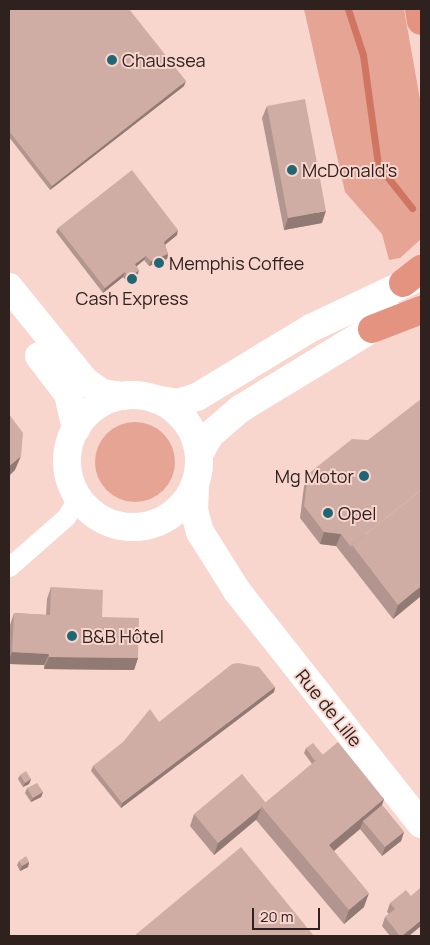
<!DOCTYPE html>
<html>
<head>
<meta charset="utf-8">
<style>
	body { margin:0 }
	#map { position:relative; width:430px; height:945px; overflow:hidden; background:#f9d6cd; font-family:Manrope,sans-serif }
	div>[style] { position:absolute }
	.green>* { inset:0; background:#e6a495 }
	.round { border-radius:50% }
	.stream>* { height:7px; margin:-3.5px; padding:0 3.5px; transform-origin:3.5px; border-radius:3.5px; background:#d07561 }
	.street>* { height:19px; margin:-9.5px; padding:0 9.5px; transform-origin:9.5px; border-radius:9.5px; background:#fff }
	.secondary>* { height:28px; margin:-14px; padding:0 14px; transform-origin:14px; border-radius:14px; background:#fff }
	.secondary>.ring { margin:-14px; padding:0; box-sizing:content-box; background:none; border:28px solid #fff; border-radius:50% }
	.highway>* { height:28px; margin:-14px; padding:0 14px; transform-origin:14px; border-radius:14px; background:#e49381 }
	.wall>* { inset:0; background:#b2958e }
	.shaded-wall>* { inset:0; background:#917974 }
	.building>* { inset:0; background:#cfada5 }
	.dots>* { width:14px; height:14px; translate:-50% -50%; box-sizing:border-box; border:2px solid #f9d6cd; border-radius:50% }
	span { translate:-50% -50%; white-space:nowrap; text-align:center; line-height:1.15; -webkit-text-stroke:4px #f9d6cd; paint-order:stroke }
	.poi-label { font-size:18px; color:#2e211e }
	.left { translate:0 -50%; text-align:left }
	.right { translate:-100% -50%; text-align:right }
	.street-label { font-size:18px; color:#2e211e }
	.frame { position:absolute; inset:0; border:10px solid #2e211e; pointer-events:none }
	.scale { position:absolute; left:252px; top:908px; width:68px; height:22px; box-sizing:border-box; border:2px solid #2e211e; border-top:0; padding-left:6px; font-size:15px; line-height:18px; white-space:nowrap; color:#2e211e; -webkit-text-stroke:4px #f9d6cd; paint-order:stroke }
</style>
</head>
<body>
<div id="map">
	<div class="green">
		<i style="clip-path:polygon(304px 9px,404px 9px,421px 105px,421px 239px,400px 258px,389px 260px,382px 234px,345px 192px)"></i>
		<i class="round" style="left:95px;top:422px;width:80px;height:80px"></i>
	</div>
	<div class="stream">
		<i style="left:348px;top:9px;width:48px;rotate:71.9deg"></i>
		<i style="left:363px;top:55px;width:111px;rotate:82.2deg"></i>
		<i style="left:378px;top:165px;width:55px;rotate:51.7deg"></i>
	</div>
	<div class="street">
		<i style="left:9px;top:567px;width:76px;rotate:-41.3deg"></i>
		<i style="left:66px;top:517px;width:23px;rotate:-59deg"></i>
	</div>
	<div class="secondary">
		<i style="left:9px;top:287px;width:121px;rotate:51deg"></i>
		<i style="left:85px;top:381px;width:21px;rotate:35deg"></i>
		<i style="left:102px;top:393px;width:22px;rotate:8deg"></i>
		<i style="left:39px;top:356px;width:48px;rotate:52.7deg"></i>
		<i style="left:68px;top:394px;width:36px;rotate:77deg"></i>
		<i class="ring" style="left:67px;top:395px;width:104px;height:104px"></i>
		<i style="left:155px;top:399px;width:23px;rotate:10deg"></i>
		<i style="left:178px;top:403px;width:20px;rotate:-18deg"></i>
		<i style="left:197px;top:397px;width:133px;rotate:-31.2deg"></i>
		<i style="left:311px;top:328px;width:122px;rotate:-25.3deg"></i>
		<i style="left:199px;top:454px;width:22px;rotate:-60deg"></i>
		<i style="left:210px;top:435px;width:40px;rotate:-41deg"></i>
		<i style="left:240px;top:409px;width:179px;rotate:-31.3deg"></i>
		<i style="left:195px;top:485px;width:25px;rotate:92deg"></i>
		<i style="left:194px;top:510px;width:23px;rotate:75deg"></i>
		<i style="left:200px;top:532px;width:70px;rotate:57.9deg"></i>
		<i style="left:237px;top:591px;width:297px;rotate:51.7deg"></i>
	</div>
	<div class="highway">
		<i style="left:419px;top:9px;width:12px;rotate:81deg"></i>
		<i style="left:403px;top:283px;width:23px;rotate:-38deg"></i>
		<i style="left:372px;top:329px;width:53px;rotate:-21.2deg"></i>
	</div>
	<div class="wall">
		<i style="clip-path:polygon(9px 9px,184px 86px,50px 190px,9px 137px)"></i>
		<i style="clip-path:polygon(267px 106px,322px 223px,284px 230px,262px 118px)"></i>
		<i style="clip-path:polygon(58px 228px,177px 235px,165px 245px,168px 254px,167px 259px,149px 266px,144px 260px,137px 266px,138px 274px,127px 282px,123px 277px,103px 293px,56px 232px)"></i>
		<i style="clip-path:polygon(308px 474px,421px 596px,393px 619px,336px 546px,320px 544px,300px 518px,304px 486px)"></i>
		<i style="clip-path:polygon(51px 587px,102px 617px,138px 658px,134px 670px,44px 669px,44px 665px,9px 664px,10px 625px,14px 613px,46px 615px,47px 599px)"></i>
		<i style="clip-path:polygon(275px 687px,274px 692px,121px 808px,91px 771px,93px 766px,159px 722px)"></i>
		<i style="clip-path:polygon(306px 748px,323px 755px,384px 799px,382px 805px,404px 832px,401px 841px,382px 856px,360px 829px,334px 851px,364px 907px,344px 924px,256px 820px,257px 819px,214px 855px,190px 826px,194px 814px,266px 803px,312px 764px,304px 753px)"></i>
		<i style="clip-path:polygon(20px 775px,31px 779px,29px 784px,23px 787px,18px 779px)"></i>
		<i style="clip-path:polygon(27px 788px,43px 792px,41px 797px,31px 802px,25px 793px)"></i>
		<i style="clip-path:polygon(19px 861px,29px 862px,28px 867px,20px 871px,17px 865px)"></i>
		<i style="clip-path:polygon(411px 896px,409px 936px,390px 936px,382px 926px,385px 917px,389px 914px,387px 912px,390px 903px)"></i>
	</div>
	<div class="shaded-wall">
		<i style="clip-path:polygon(186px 81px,184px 86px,50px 190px,52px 186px)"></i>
		<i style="clip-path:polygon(326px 211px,322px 223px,284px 230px,288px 218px)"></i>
		<i style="clip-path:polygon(178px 230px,177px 235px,162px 247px,164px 242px)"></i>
		<i style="clip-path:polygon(168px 254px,167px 259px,149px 266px,151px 261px)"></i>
		<i style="clip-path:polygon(146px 256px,144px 260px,133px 269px,135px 264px)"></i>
		<i style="clip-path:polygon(139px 270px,138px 274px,127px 282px,129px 278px)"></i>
		<i style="clip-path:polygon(125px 272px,123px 277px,103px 293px,105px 288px)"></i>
		<i style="clip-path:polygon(21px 456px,15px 470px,9px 476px,9px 466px)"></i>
		<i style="clip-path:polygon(324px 532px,341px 534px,336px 546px,320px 544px)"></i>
		<i style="clip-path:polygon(421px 586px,421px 596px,393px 619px,398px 605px)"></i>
		<i style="clip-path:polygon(12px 652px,49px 654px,44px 665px,9px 664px,9px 660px)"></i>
		<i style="clip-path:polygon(49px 657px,138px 658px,134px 670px,44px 669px)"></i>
		<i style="clip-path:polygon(275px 687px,274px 692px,121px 808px,122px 803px)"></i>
		<i style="clip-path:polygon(31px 779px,29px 784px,23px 787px,25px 783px)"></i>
		<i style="clip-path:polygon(43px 792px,41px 797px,31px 802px,33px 798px)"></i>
		<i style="clip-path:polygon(384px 799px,379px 813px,363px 821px,360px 829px,324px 859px,329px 845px)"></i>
		<i style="clip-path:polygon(261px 808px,257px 819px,214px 855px,218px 843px)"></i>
		<i style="clip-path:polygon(404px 832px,401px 841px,382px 856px,385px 847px)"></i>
		<i style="clip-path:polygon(29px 862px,28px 867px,20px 871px,22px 866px)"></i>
		<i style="clip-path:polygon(369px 893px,364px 907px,344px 924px,349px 910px)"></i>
		<i style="clip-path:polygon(421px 920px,421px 926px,409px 936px,402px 936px)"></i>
	</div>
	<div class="building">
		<i style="clip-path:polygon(9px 9px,129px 9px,186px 81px,52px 186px,9px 131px)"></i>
		<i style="clip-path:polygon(305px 99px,326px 211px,288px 218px,267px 106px)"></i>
		<i style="clip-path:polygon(132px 170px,178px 230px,164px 242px,168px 254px,151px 261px,146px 256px,135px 264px,139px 270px,129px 278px,125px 272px,105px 288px,58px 228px)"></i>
		<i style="clip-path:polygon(421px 399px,421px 490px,352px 545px,351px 547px,341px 534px,324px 532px,304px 506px,308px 474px,352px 439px,368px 440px)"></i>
		<i style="clip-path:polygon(9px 414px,23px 433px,21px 456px,9px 466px)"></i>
		<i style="clip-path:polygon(421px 490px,421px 586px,398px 605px,352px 545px)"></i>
		<i style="clip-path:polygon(51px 587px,103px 590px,102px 617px,139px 618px,138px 658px,49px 657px,49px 654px,12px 652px,14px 613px,50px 615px)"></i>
		<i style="clip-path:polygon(238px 663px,259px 667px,275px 687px,122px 803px,93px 766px,123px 742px,150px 709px,159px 722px,232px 664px)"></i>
		<i style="clip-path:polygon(338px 742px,384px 799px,329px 845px,369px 893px,349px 910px,261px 806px)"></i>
		<i style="clip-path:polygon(313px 743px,323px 755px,315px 761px,306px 748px)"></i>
		<i style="clip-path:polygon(26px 771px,31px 779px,25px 783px,20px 775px)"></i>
		<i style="clip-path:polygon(242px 774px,266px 803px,261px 806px,261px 808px,218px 843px,194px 814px)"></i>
		<i style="clip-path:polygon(37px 783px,43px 792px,33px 798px,27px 788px)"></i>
		<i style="clip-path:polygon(382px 805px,404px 832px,385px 847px,363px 821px)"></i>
		<i style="clip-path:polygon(241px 847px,314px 936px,134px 936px)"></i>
		<i style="clip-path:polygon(26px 856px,29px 862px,22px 866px,19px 861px)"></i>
		<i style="clip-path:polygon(421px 887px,421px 920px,402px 936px,400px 936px,385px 917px,395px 909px,390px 903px,406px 890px,411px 896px)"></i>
	</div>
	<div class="dots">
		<i style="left:112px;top:60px;background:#1f6775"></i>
		<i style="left:292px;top:170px;background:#1f6775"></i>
		<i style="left:159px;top:263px;background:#1f6775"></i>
		<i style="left:132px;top:279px;background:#1f6775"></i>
		<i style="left:364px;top:476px;background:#1f6775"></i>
		<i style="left:328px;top:513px;background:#1f6775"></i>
		<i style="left:72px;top:636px;background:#1f6775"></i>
	</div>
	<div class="poi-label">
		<span class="left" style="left:122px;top:60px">Chaussea</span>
		<span class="left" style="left:302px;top:170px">McDonald's</span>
		<span class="left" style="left:169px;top:263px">Memphis Coffee</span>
		<span style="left:132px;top:298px">Cash Express</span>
		<span class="right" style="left:354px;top:476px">Mg Motor</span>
		<span class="left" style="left:338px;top:513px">Opel</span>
		<span class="left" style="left:82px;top:636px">B&amp;B Hôtel</span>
	</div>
	<div class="street-label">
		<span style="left:329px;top:708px;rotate:51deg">Rue de Lille</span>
	</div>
	<div class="frame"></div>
	<div class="scale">20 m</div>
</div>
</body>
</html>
